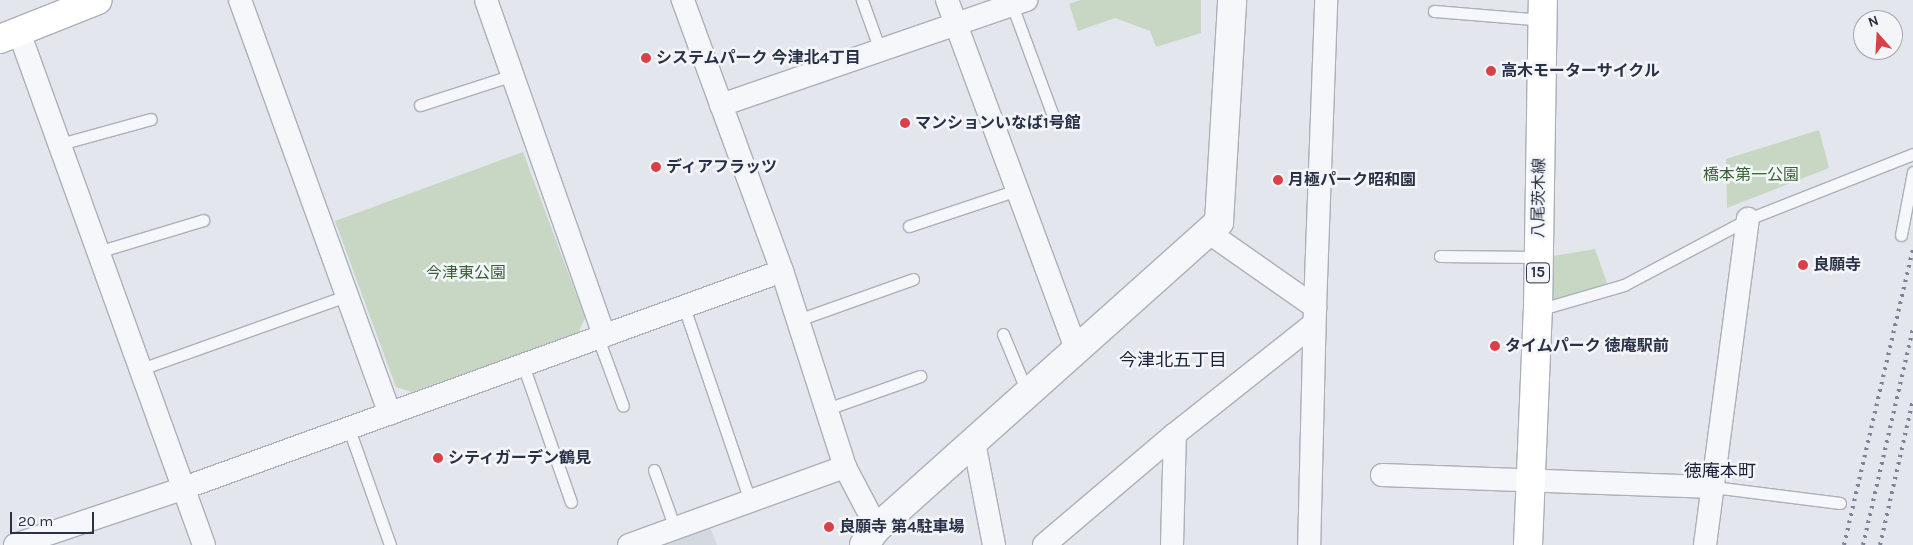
<!DOCTYPE html>
<html>
<head>
<meta charset="utf-8">
<style>
	body { margin:0 }
	#map { position:relative; width:1913px; height:545px; overflow:hidden; background:#e3e6ec; font-family:Karla,"Noto Sans JP",sans-serif }
	div>[style] { position:absolute }
	.built>* { inset:0; background:#d4d8e1 }
	.green>* { inset:0; background:#c7d7c4 }
	.roads { filter:drop-shadow(1px 0 #abb0ba) drop-shadow(-1px 0 #abb0ba) drop-shadow(0 1px #abb0ba) drop-shadow(0 -1px #abb0ba) }
	.service>* { height:11px; margin:-5.5px; padding:0 5.5px; transform-origin:5.5px; border-radius:5.5px; background:#f6f7fa }
	.minor>* { height:22px; margin:-11px; padding:0 11px; transform-origin:11px; border-radius:11px; background:#f6f7fa }
	.tertiary>* { height:28px; margin:-14px; padding:0 14px; transform-origin:14px; border-radius:14px; background:#f6f7fa }
	.secondary>* { height:28px; margin:-14px; padding:0 14px; transform-origin:14px; border-radius:14px; background:#fff }
	.primary>* { height:28px; margin:-14px; padding:0 14px; transform-origin:14px; border-radius:14px; background:#fff }
	.rail>* { height:4px; margin-top:-2px; transform-origin:0; background:repeating-linear-gradient(90deg,#7b8397 0 2.5px,transparent 0 7.5px) }
	.dots>* { width:14px; height:14px; translate:-50% -50%; box-sizing:border-box; border:2px solid #f3f5f9; border-radius:50% }
	span { translate:-50% -50%; white-space:nowrap; text-align:center; line-height:1.15; -webkit-text-stroke:5px #f3f5f9; paint-order:stroke }
	.shield-label span { padding:1px 4px; background:#f3f5f9; border:1px solid; border-radius:4px; -webkit-text-stroke-width:0 }
	.shield-label { font-size:15px; color:#293146; font-weight:700 }
	.poi-label { font-size:16px; color:#293146; font-weight:700 }
	.left { translate:0 -50%; text-align:left }
	.park-label { font-size:16px; color:#396335 }
	.street-label { font-size:16px; color:#293146 }
	.neighbourhood-label { font-size:18px; color:#1b2237 }
	.north { position:absolute; left:1853px; top:10px; width:50px; height:50px; box-sizing:border-box; background:#f3f5f9; border:1px solid #a2a7b1; border-radius:50%; rotate:341deg; font-size:14px; font-weight:700; line-height:20px; text-align:center; color:#293146 }
	.north::after { content:''; display:block; margin:auto; width:18px; height:22px; background:#d94048; clip-path:polygon(50% 0,100% 100%,50% 72%,0 100%) }
	.scale { position:absolute; left:10px; top:512px; width:84px; height:22px; box-sizing:border-box; border:2px solid #293146; border-top:0; padding-left:6px; font-size:15px; line-height:18px; white-space:nowrap; color:#293146; -webkit-text-stroke:4px #f3f5f9; paint-order:stroke }
</style>
</head>
<body>
<div id="map">
	<div class="built">
		<i style="clip-path:polygon(710px 527px,717px 545px,661px 545px)"></i>
	</div>
	<div class="green">
		<i style="clip-path:polygon(1081px 0,1201px 0,1201px 33px,1156px 47px,1150px 31px,1115px 18px,1078px 31px,1069px 4px)"></i>
		<i style="clip-path:polygon(1819px 130px,1829px 168px,1727px 208px,1726px 159px)"></i>
		<i style="clip-path:polygon(523px 152px,585px 318px,578px 333px,412px 392px,396px 387px,335px 221px)"></i>
		<i style="clip-path:polygon(1595px 249px,1607px 283px,1549px 304px,1547px 257px)"></i>
	</div>
	<div class="roads">
		<div class="service">
			<i style="left:862px;top:0;width:53px;rotate:70.2deg"></i>
			<i style="left:1012px;top:5px;width:124px;rotate:69.7deg"></i>
			<i style="left:1434px;top:11px;width:109px;rotate:4.7deg"></i>
			<i style="left:420px;top:105px;width:98px;rotate:-17.9deg"></i>
			<i style="left:60px;top:144px;width:94px;rotate:-15.4deg"></i>
			<i style="left:909px;top:226px;width:114px;rotate:-18.4deg"></i>
			<i style="left:1901px;top:235px;width:64px;rotate:-79.2deg"></i>
			<i style="left:98px;top:252px;width:110px;rotate:-16.9deg"></i>
			<i style="left:1440px;top:256px;width:98px;rotate:0.6deg"></i>
			<i style="left:684px;top:307px;width:205px;rotate:71.2deg"></i>
			<i style="left:1538px;top:310px;width:90px;rotate:-16.2deg"></i>
			<i style="left:1624px;top:285px;width:140px;rotate:-28deg"></i>
			<i style="left:1748px;top:219px;width:177px;rotate:-21.5deg"></i>
			<i style="left:798px;top:320px;width:122px;rotate:-19.6deg"></i>
			<i style="left:1003px;top:334px;width:63px;rotate:67.5deg"></i>
			<i style="left:598px;top:338px;width:72px;rotate:69.8deg"></i>
			<i style="left:523px;top:365px;width:145px;rotate:70.7deg"></i>
			<i style="left:141px;top:369px;width:218px;rotate:-19.6deg"></i>
			<i style="left:827px;top:409px;width:99px;rotate:-19.5deg"></i>
			<i style="left:349px;top:429px;width:123px;rotate:70.5deg"></i>
			<i style="left:654px;top:470px;width:62px;rotate:70.1deg"></i>
			<i style="left:1713px;top:487px;width:128px;rotate:7.2deg"></i>
		</div>
		<div class="minor">
			<i style="left:240px;top:0;width:440px;rotate:70.1deg"></i>
			<i style="left:486px;top:0;width:356px;rotate:70.6deg"></i>
			<i style="left:947px;top:0;width:374px;rotate:69.7deg"></i>
			<i style="left:19px;top:32px;width:545px;rotate:70.17deg"></i>
			<i style="left:721px;top:105px;width:323px;rotate:-19deg"></i>
			<i style="left:1208px;top:232px;width:131px;rotate:35deg"></i>
			<i style="left:1315px;top:307px;width:238px;rotate:91.4deg"></i>
			<i style="left:1315px;top:307px;width:307px;rotate:-87.9deg"></i>
			<i style="left:974px;top:442px;width:105px;rotate:79deg"></i>
			<i style="left:845px;top:467px;width:69px;rotate:62.3deg"></i>
			<i style="left:1382px;top:475px;width:331px;rotate:2.1deg"></i>
			<i style="left:15px;top:545px;width:178px;rotate:-18.6deg"></i>
			<i style="left:184px;top:488px;width:636px;rotate:-19.94deg"></i>
			<i style="left:629px;top:545px;width:230px;rotate:-19.9deg"></i>
			<i style="left:845px;top:467px;width:206px;rotate:-107.8deg"></i>
			<i style="left:782px;top:271px;width:289px;rotate:-110.1deg"></i>
			<i style="left:1044px;top:545px;width:172px;rotate:-40.3deg"></i>
			<i style="left:1175px;top:434px;width:177px;rotate:-38.4deg"></i>
			<i style="left:1172px;top:545px;width:111px;rotate:-88.5deg"></i>
			<i style="left:1705px;top:545px;width:329px;rotate:-82.5deg"></i>
		</div>
		<div class="tertiary">
			<i style="left:864px;top:545px;width:21px;rotate:-53deg"></i>
			<i style="left:877px;top:528px;width:459px;rotate:-41.8deg"></i>
			<i style="left:1219px;top:222px;width:222px;rotate:-86.6deg"></i>
		</div>
		<div class="secondary">
			<i style="left:0;top:39px;width:105px;rotate:-21.7deg"></i>
		</div>
		<div class="primary">
			<i style="left:1528px;top:545px;width:235px;rotate:-87.6deg"></i>
			<i style="left:1538px;top:310px;width:310px;rotate:-89.1deg"></i>
		</div>
	</div>
	<div class="rail">
		<i style="left:1844px;top:545px;width:305px;rotate:-76.9deg"></i>
		<i style="left:1863px;top:545px;width:222px;rotate:-77deg"></i>
		<i style="left:1880px;top:545px;width:149px;rotate:-77.2deg"></i>
	</div>
	<div class="dots">
		<i style="left:646px;top:58px;background:#d94048"></i>
		<i style="left:1491px;top:71px;background:#d94048"></i>
		<i style="left:905px;top:123px;background:#d94048"></i>
		<i style="left:656px;top:167px;background:#d94048"></i>
		<i style="left:1278px;top:180px;background:#d94048"></i>
		<i style="left:1803px;top:265px;background:#d94048"></i>
		<i style="left:1495px;top:346px;background:#d94048"></i>
		<i style="left:438px;top:458px;background:#d94048"></i>
		<i style="left:829px;top:527px;background:#d94048"></i>
	</div>
	<div class="shield-label">
		<span style="left:1538px;top:273px">15</span>
	</div>
	<div class="poi-label">
		<span class="left" style="left:656px;top:58px">システムパーク 今津北4丁目</span>
		<span class="left" style="left:1501px;top:71px">高木モーターサイクル</span>
		<span class="left" style="left:915px;top:123px">マンションいなば1号館</span>
		<span class="left" style="left:666px;top:167px">ディアフラッツ</span>
		<span class="left" style="left:1288px;top:180px">月極パーク昭和園</span>
		<span class="left" style="left:1813px;top:265px">良願寺</span>
		<span class="left" style="left:1505px;top:346px">タイムパーク 徳庵駅前</span>
		<span class="left" style="left:448px;top:458px">シティガーデン鶴見</span>
		<span class="left" style="left:839px;top:527px">良願寺 第4駐車場</span>
	</div>
	<div class="park-label">
		<span style="left:1751px;top:175px">橋本第一公園</span>
		<span style="left:466px;top:273px">今津東公園</span>
	</div>
	<div class="street-label">
		<span style="left:1539px;top:198px;rotate:-89deg">八尾茨木線</span>
	</div>
	<div class="neighbourhood-label">
		<span style="left:1173px;top:360px">今津北五丁目</span>
		<span style="left:1720px;top:471px">徳庵本町</span>
	</div>
	<div class="north">N</div>
	<div class="scale">20 m</div>
</div>
</body>
</html>
